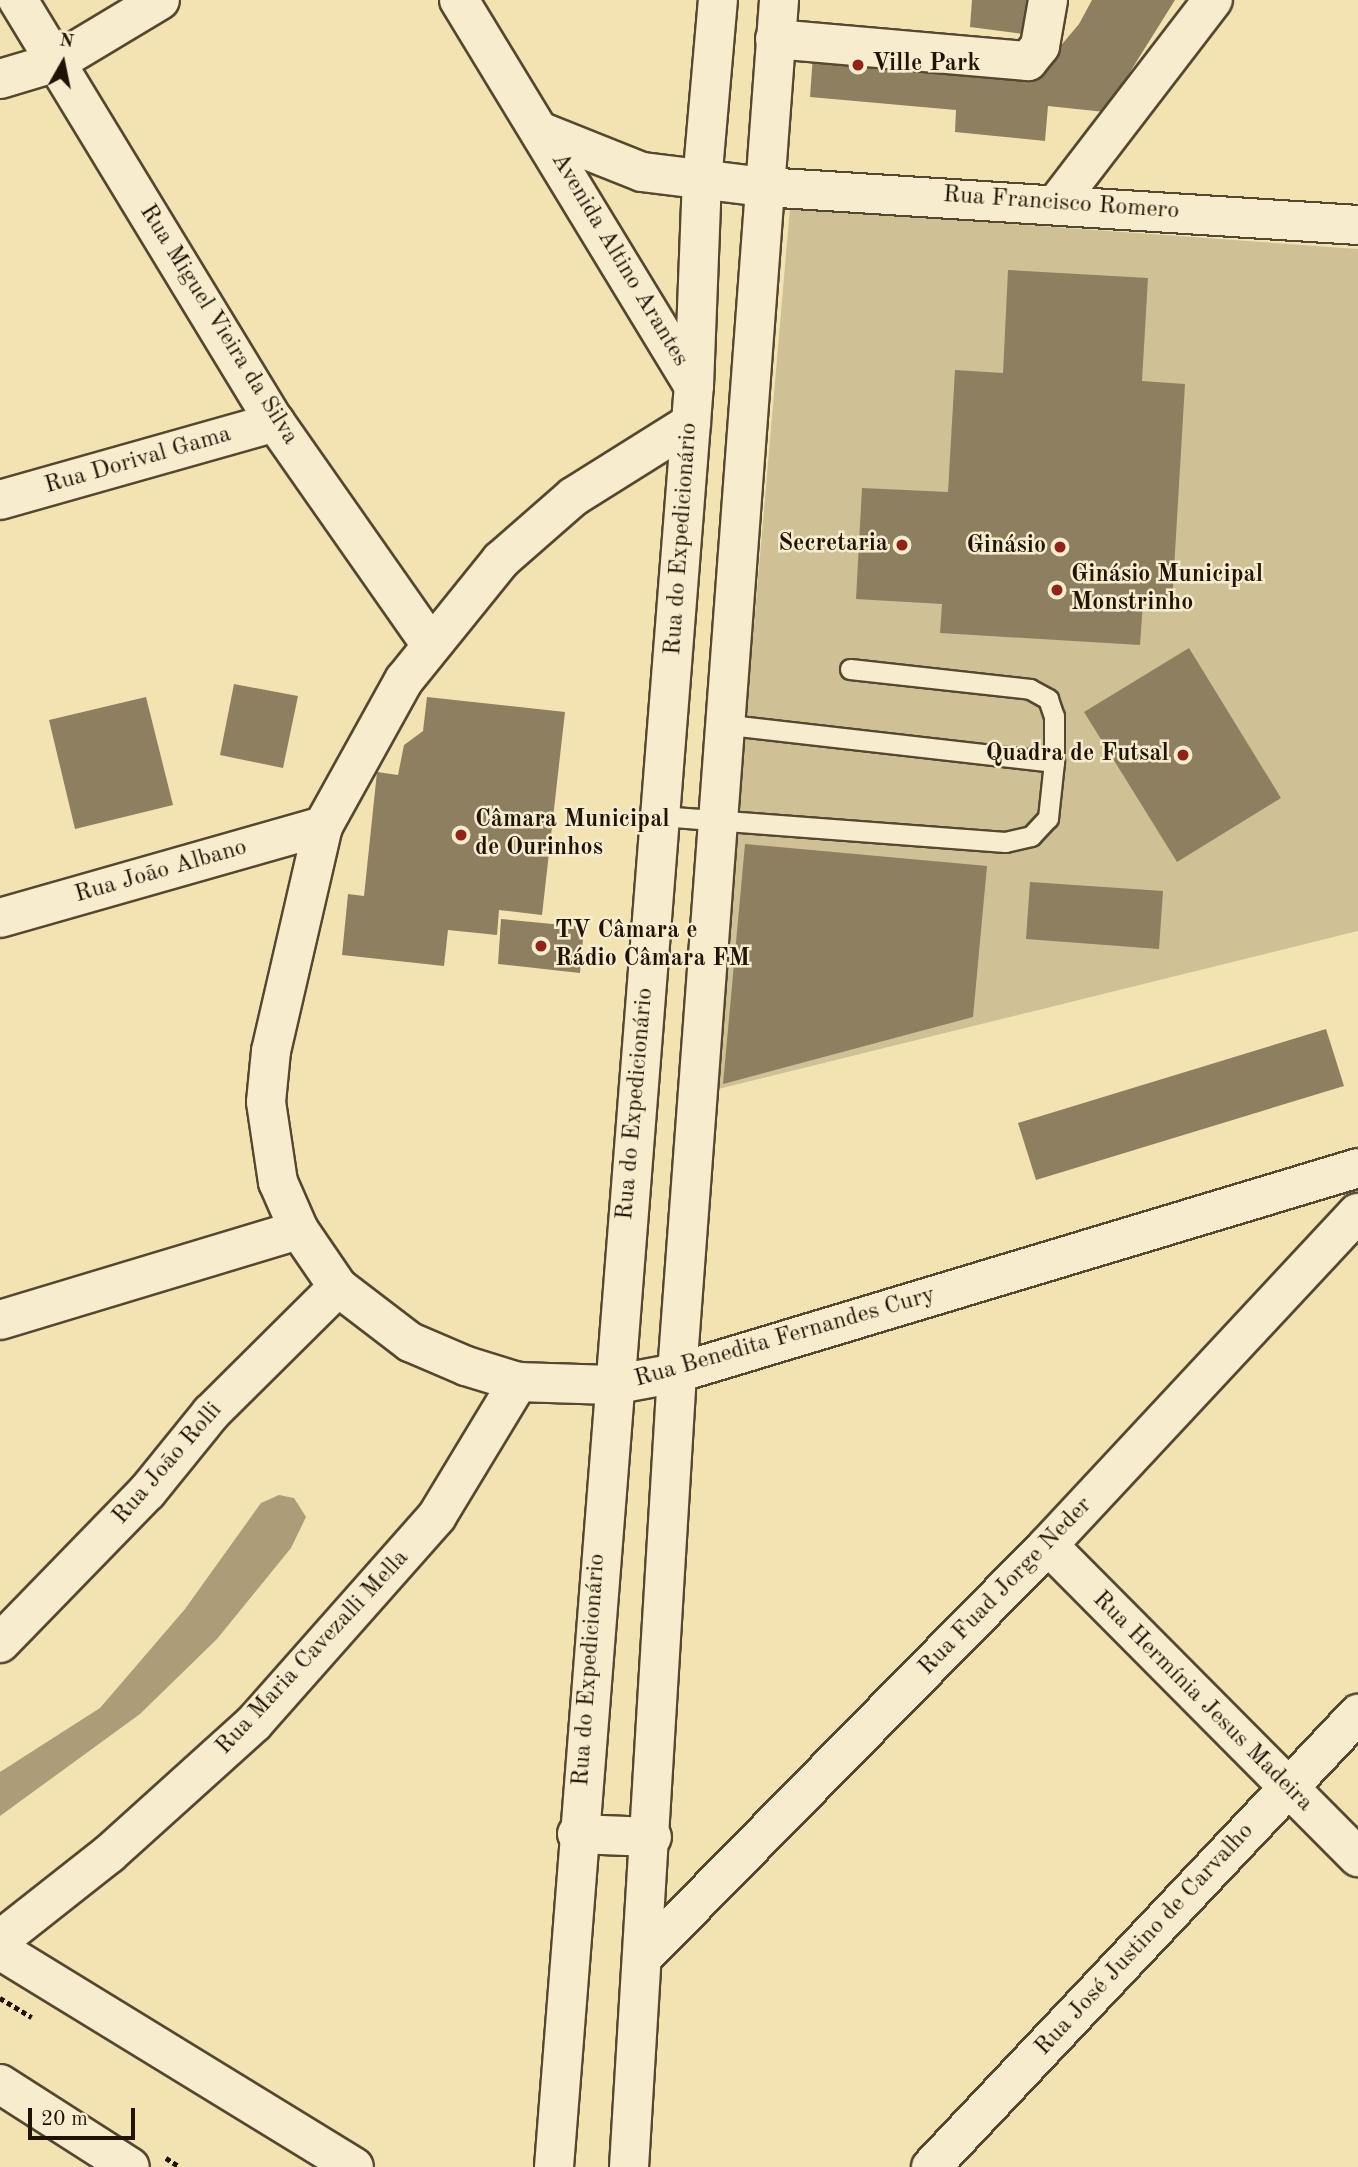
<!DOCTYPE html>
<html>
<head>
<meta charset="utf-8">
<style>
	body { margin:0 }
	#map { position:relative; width:1358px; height:2167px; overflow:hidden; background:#f3e3b3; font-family:"Old Standard TT",serif }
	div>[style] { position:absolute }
	.green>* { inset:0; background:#cfc096 }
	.water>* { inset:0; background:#ac9c78 }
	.building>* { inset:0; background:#8e7f60 }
	.path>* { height:4.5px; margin-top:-2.25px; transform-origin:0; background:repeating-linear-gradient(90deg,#211306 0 5px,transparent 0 8.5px) }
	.roads { filter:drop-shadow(2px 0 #564731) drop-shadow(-2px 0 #564731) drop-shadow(0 2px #564731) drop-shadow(0 -2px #564731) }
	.lane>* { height:19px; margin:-9.5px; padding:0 9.5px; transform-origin:9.5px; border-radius:9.5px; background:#f7edce }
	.street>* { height:38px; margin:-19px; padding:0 19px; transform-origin:19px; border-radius:19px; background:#f7edce }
	.secondary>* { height:38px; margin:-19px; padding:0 19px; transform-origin:19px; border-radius:19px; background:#f7edce }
	.dots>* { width:19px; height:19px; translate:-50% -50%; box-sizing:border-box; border:4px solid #f7edce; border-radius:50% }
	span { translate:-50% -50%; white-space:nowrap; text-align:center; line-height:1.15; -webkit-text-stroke:5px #f7edce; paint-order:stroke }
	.poi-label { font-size:24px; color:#211306; font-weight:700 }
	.left { translate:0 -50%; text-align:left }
	.right { translate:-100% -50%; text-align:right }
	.street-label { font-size:24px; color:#211306 }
	.north { position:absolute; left:28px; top:28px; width:70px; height:70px; -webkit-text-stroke:5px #f7edce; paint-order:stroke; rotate:9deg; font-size:19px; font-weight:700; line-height:28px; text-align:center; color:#211306 }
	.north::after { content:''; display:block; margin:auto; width:24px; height:32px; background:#211306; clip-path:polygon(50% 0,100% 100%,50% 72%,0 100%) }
	.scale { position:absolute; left:28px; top:2108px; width:107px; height:32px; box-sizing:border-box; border:4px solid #211306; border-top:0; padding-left:9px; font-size:21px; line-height:24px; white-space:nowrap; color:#211306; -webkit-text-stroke:5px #f7edce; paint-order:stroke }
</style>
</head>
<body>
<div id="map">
	<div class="green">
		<i style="clip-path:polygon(790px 208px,1358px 249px,1358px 931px,714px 1090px)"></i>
	</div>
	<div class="water">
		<i style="clip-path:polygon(279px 1495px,294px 1498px,306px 1517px,291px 1548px,217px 1639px,140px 1714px,0 1816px,0 1772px,100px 1708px,185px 1609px,261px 1503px)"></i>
	</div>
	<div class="building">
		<i style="clip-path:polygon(972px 0,1035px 0,1031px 35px,970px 27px)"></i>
		<i style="clip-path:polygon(1092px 0,1175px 0,1105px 112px,1048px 106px,1045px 141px,955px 132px,956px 110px,810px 97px,813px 55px,1036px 75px,1079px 24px)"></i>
		<i style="clip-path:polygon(1008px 270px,1148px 278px,1142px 381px,1185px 384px,1172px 603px,1143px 602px,1140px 645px,940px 633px,942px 604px,856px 599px,862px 488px,948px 492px,955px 370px,1003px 373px)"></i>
		<i style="clip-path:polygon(1189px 648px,1281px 798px,1177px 862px,1084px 712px)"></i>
		<i style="clip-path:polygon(234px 684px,298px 696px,283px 768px,220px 755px)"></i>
		<i style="clip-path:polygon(146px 697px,173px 805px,75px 829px,49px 720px)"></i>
		<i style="clip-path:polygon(427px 697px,565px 712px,542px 915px,499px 910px,497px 935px,448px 930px,444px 966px,342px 955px,348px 894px,364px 896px,377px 772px,398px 775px,404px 745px,423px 731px)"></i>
		<i style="clip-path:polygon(745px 844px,987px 866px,973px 1017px,723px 1084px)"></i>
		<i style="clip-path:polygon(1030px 882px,1163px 891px,1159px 949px,1026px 939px)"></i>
		<i style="clip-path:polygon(501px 919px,584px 927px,580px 973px,498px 964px)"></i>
		<i style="clip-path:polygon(1326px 1029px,1344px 1086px,1036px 1180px,1018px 1123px)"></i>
	</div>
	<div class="path">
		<i style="left:0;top:1998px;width:37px;rotate:31deg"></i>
		<i style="left:166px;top:2158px;width:17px;rotate:33deg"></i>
	</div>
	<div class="roads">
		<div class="lane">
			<i style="left:850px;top:669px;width:181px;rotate:6.3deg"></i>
			<i style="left:1030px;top:689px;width:21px;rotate:29deg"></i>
			<i style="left:1048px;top:699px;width:18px;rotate:71deg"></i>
			<i style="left:1054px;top:716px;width:46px;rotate:90deg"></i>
			<i style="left:660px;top:816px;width:346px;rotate:4.3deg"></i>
			<i style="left:1005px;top:842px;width:27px;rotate:-13deg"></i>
			<i style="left:1031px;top:836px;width:25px;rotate:-47deg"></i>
			<i style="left:1048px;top:818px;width:56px;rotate:-83.9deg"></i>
			<i style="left:1054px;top:762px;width:328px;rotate:-173.5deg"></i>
		</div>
		<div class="street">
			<i style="left:18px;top:0;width:494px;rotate:58.7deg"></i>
			<i style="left:275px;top:422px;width:270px;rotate:55deg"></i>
			<i style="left:775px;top:39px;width:254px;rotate:5deg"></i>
			<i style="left:1028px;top:61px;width:19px;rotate:-51deg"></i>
			<i style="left:1040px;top:46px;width:47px;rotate:-80.1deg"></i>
			<i style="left:0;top:79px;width:59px;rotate:-16.6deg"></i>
			<i style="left:57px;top:62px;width:120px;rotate:-31deg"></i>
			<i style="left:764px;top:187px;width:595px;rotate:3.66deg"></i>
			<i style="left:1057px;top:203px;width:256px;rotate:-52.5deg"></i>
			<i style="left:691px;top:423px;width:139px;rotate:147.9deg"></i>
			<i style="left:573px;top:497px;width:96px;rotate:138.8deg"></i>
			<i style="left:501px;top:560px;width:154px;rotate:128.9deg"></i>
			<i style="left:404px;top:680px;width:167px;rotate:119deg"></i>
			<i style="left:323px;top:826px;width:231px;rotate:103deg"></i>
			<i style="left:271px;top:1051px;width:51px;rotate:95.6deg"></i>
			<i style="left:266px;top:1102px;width:81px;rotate:81.5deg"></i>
			<i style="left:278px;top:1182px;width:52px;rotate:66.4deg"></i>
			<i style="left:299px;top:1230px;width:69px;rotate:55.6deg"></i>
			<i style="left:338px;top:1287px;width:91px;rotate:37.4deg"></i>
			<i style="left:410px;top:1342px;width:61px;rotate:23.2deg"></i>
			<i style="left:466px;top:1366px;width:54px;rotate:17.1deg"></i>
			<i style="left:518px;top:1382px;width:94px;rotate:1.8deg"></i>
			<i style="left:612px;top:1385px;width:66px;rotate:-10.5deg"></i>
			<i style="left:677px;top:1373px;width:711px;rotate:-16.75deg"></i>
			<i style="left:0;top:500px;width:286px;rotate:-15.8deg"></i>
			<i style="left:0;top:918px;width:336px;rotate:-15.9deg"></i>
			<i style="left:0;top:1320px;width:312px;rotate:-16.8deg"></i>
			<i style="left:1048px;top:1545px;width:440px;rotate:45.2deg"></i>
			<i style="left:0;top:1643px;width:211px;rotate:-45.8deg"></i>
			<i style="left:147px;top:1492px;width:102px;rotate:-51deg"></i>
			<i style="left:211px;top:1413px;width:179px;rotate:-44.8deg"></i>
			<i style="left:0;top:1940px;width:139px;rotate:-38.3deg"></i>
			<i style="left:109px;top:1854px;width:195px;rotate:-42.1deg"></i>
			<i style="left:254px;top:1723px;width:276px;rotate:-48.5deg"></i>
			<i style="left:437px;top:1516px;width:157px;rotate:-58.8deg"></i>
			<i style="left:0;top:1950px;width:415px;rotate:31.5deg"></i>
			<i style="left:646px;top:1954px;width:573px;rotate:-45.49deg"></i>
			<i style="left:1048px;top:1545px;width:454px;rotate:-47deg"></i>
			<i style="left:0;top:2084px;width:154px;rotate:32.6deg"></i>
			<i style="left:931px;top:2167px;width:623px;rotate:-46.69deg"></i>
		</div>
		<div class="secondary">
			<i style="left:459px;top:0;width:452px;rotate:58.7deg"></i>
			<i style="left:544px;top:133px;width:105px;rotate:21.7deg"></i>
			<i style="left:642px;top:172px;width:123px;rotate:7deg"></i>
			<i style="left:577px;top:1834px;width:75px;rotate:2.3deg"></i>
			<i style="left:554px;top:2167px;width:1786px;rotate:-85.51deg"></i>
			<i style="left:694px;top:386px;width:204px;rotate:-87.8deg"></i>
			<i style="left:702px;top:182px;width:183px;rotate:-85deg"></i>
			<i style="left:629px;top:2167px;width:795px;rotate:-86.54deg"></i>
			<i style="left:677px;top:1373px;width:1377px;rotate:-85.75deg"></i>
		</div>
	</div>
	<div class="dots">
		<i style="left:858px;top:65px;background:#8f2418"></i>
		<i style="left:902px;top:545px;background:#8f2418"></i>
		<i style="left:1060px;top:547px;background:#8f2418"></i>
		<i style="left:1057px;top:590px;background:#8f2418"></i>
		<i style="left:1183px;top:755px;background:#8f2418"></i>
		<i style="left:461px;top:835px;background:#8f2418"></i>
		<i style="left:541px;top:946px;background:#8f2418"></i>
	</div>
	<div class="poi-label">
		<span class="left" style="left:872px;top:65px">Ville Park</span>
		<span class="right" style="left:888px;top:545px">Secretaria</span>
		<span class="right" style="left:1046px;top:547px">Ginásio</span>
		<span class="left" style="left:1071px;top:590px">Ginásio Municipal<br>Monstrinho</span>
		<span class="right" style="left:1169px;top:755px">Quadra de Futsal</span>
		<span class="left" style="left:475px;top:835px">Câmara Municipal<br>de Ourinhos</span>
		<span class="left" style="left:555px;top:946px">TV Câmara e<br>Rádio Câmara FM</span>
	</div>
	<div class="street-label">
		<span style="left:1061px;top:204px;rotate:4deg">Rua Francisco Romero</span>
		<span style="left:619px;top:260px;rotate:59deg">Avenida Altino Arantes</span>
		<span style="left:218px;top:325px;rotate:58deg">Rua Miguel Vieira da Silva</span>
		<span style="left:138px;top:461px;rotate:-16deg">Rua Dorival Gama</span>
		<span style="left:682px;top:539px;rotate:-86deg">Rua do Expedicionário</span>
		<span style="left:161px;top:872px;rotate:-16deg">Rua João Albano</span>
		<span style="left:636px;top:1104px;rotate:-85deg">Rua do Expedicionário</span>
		<span style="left:785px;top:1338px;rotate:-16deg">Rua Benedita Fernandes Cury</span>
		<span style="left:168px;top:1464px;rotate:-49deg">Rua João Rolli</span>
		<span style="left:1006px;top:1587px;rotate:-46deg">Rua Fuad Jorge Neder</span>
		<span style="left:313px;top:1653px;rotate:-47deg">Rua Maria Cavezalli Mella</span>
		<span style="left:590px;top:1670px;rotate:-86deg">Rua do Expedicionário</span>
		<span style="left:1202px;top:1702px;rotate:45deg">Rua Hermínia Jesus Madeira</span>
		<span style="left:1145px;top:1940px;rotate:-47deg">Rua José Justino de Carvalho</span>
	</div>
	<div class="north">N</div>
	<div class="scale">20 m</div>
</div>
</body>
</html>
